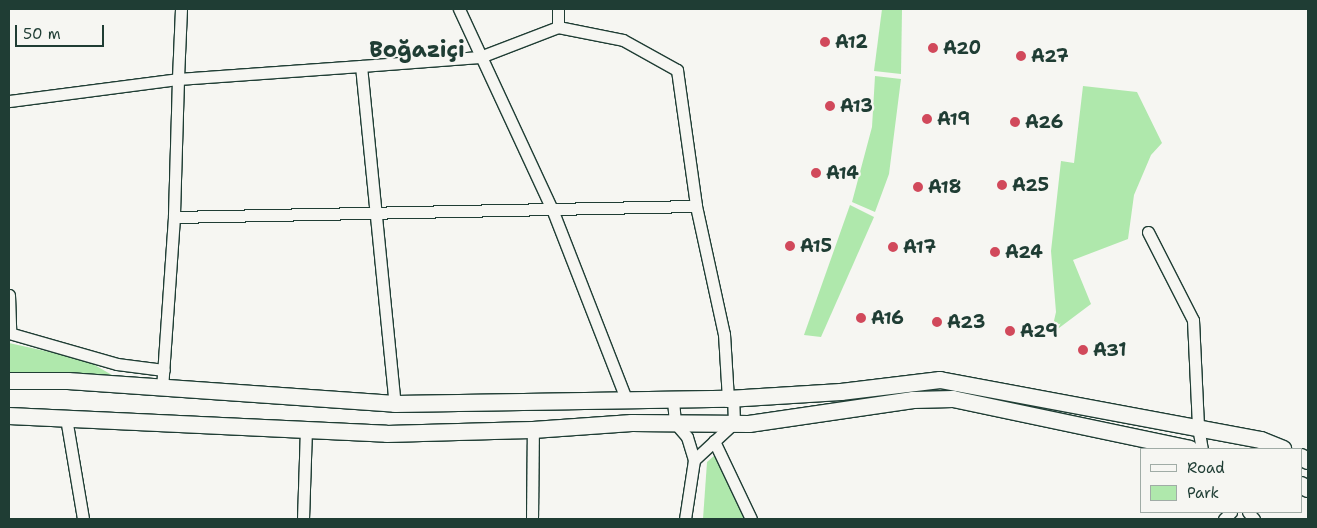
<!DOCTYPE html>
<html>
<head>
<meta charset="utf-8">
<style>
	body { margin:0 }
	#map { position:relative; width:1317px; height:528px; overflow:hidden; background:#f6f6f2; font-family:"Shantell Sans",sans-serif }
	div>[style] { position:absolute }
	.green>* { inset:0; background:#afe8ac }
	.roads { filter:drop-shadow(1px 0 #1f3d34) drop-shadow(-1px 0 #1f3d34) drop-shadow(0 1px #1f3d34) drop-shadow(0 -1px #1f3d34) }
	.minor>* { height:11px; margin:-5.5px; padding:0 5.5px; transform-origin:5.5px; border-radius:5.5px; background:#f6f6f2 }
	.secondary>* { height:16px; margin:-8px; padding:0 8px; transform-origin:8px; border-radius:8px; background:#f6f6f2 }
	.dots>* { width:14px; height:14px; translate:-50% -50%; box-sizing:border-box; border:2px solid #f6f6f2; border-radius:50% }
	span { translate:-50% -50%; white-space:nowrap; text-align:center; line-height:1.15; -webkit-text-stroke:4.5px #f6f6f2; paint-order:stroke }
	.poi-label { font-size:18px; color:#1f3d34; font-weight:700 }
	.left { translate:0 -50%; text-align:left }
	.district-label { font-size:22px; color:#1f3d34; font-weight:700 }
	.frame { position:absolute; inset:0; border:10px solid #1f3d34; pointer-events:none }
	.legend { position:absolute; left:1140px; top:448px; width:162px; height:65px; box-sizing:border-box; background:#f6f6f2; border:1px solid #a0aca6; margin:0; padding:6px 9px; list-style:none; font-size:15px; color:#1f3d34 }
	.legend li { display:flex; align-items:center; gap:10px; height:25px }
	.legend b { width:25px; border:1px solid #a0aca6 }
	.scale { position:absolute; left:15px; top:25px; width:89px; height:22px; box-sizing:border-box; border:2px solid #1f3d34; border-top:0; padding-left:6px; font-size:15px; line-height:18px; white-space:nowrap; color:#1f3d34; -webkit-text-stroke:4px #f6f6f2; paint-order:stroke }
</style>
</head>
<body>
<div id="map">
	<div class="green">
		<i style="clip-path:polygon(882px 9px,902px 9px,901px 74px,874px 71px)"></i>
		<i style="clip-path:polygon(875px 76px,901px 79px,889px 174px,875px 212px,852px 202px,872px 127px)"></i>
		<i style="clip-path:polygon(1083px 86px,1137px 92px,1162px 143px,1151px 155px,1134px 195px,1128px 239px,1073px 260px,1091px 304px,1051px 334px,1056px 312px,1051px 251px,1061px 161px,1074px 163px)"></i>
		<i style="clip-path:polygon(850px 205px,874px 217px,821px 337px,804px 335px)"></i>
		<i style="clip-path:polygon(9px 343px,86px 360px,112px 375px,9px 374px)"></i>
		<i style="clip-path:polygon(715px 455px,745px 519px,703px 519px,707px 462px)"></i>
	</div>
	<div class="roads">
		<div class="minor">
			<i style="left:181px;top:9px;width:70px;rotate:92.5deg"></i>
			<i style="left:178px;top:79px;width:183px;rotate:-4.1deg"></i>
			<i style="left:361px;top:66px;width:340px;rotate:84.3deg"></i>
			<i style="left:459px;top:9px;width:221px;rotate:65.1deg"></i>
			<i style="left:552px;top:209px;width:206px;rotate:68.7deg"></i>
			<i style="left:558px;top:27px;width:66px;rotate:11.3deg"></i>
			<i style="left:623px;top:40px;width:62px;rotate:29.1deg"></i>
			<i style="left:677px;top:70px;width:137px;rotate:82deg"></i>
			<i style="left:696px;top:206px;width:131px;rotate:77.7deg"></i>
			<i style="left:724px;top:334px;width:65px;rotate:86.5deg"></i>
			<i style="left:361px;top:66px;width:119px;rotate:-4.3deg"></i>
			<i style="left:480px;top:57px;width:84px;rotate:-21deg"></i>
			<i style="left:558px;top:27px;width:18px;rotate:-90deg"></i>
			<i style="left:9px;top:101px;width:170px;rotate:-7.4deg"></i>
			<i style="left:178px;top:79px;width:138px;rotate:91.7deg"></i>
			<i style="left:174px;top:217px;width:172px;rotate:94deg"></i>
			<i style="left:174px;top:217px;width:522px;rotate:-1.21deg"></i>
			<i style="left:1148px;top:232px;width:99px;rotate:62.9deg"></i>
			<i style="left:1193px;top:320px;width:107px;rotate:87.3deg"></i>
			<i style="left:1198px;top:427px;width:22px;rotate:80deg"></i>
			<i style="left:9px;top:295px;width:38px;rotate:88deg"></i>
			<i style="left:9px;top:333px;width:112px;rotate:16deg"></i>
			<i style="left:117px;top:364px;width:47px;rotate:7.3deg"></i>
			<i style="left:673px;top:400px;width:23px;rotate:85deg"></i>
			<i style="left:675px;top:423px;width:18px;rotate:49deg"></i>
			<i style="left:687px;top:437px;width:24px;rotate:73deg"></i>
			<i style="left:66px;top:418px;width:102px;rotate:80.4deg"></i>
			<i style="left:714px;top:441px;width:86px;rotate:64.6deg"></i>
			<i style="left:1248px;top:512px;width:9px;rotate:49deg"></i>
			<i style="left:303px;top:519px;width:91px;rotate:-88.1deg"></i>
			<i style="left:532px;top:519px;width:89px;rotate:-89.4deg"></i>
			<i style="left:685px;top:519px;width:60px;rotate:-81.3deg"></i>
			<i style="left:694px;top:460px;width:54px;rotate:-42.8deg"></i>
			<i style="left:734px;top:423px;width:25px;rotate:-92deg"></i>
			<i style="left:1224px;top:519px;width:10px;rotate:-45deg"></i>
		</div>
		<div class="secondary">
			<i style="left:9px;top:381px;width:59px"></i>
			<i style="left:68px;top:381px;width:328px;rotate:4deg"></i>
			<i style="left:395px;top:404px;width:333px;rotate:-0.9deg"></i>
			<i style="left:728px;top:399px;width:113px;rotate:-3.5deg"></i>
			<i style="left:841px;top:392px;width:100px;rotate:-6.9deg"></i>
			<i style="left:940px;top:380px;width:327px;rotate:10.6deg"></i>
			<i style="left:1261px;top:440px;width:24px;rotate:22deg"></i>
			<i style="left:9px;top:416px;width:378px;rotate:2.7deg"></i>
			<i style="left:387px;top:434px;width:146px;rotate:-1.6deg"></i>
			<i style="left:533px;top:430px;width:99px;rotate:-4deg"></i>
			<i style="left:632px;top:423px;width:117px;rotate:0.5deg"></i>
			<i style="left:749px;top:424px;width:166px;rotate:-8.3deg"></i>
			<i style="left:913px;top:400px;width:40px;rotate:-1.4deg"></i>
			<i style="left:953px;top:399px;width:242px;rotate:11.9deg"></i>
			<i style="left:1301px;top:457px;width:8px;rotate:30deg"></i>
			<i style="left:1301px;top:485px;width:8px;rotate:30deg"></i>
		</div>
	</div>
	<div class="dots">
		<i style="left:825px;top:42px;background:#d1495b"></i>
		<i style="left:933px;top:48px;background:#d1495b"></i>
		<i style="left:1021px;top:56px;background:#d1495b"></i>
		<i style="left:830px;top:106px;background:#d1495b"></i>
		<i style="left:927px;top:119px;background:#d1495b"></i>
		<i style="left:1015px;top:122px;background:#d1495b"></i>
		<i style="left:816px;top:173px;background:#d1495b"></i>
		<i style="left:1002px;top:185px;background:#d1495b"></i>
		<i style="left:918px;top:187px;background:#d1495b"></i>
		<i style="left:790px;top:246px;background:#d1495b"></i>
		<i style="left:893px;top:247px;background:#d1495b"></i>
		<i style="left:995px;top:252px;background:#d1495b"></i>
		<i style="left:861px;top:318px;background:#d1495b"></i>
		<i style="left:937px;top:322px;background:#d1495b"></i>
		<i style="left:1010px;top:331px;background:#d1495b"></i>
		<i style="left:1083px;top:350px;background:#d1495b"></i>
	</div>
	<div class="poi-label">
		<span class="left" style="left:835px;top:42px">A12</span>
		<span class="left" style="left:943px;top:48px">A20</span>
		<span class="left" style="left:1031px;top:56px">A27</span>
		<span class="left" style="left:840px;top:106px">A13</span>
		<span class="left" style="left:937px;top:119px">A19</span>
		<span class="left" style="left:1025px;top:122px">A26</span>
		<span class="left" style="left:826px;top:173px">A14</span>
		<span class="left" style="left:1012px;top:185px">A25</span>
		<span class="left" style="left:928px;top:187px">A18</span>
		<span class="left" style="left:800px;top:246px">A15</span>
		<span class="left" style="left:903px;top:247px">A17</span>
		<span class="left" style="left:1005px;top:252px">A24</span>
		<span class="left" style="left:871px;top:318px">A16</span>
		<span class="left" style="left:947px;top:322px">A23</span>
		<span class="left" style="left:1020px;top:331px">A29</span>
		<span class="left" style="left:1093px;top:350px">A31</span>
	</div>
	<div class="district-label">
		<span style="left:417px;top:50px">Boğaziçi</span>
	</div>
	<div class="frame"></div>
	<ul class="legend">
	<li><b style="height:6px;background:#f6f6f2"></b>Road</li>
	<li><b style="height:14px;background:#afe8ac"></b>Park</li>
	</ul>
	<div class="scale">50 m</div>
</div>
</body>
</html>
